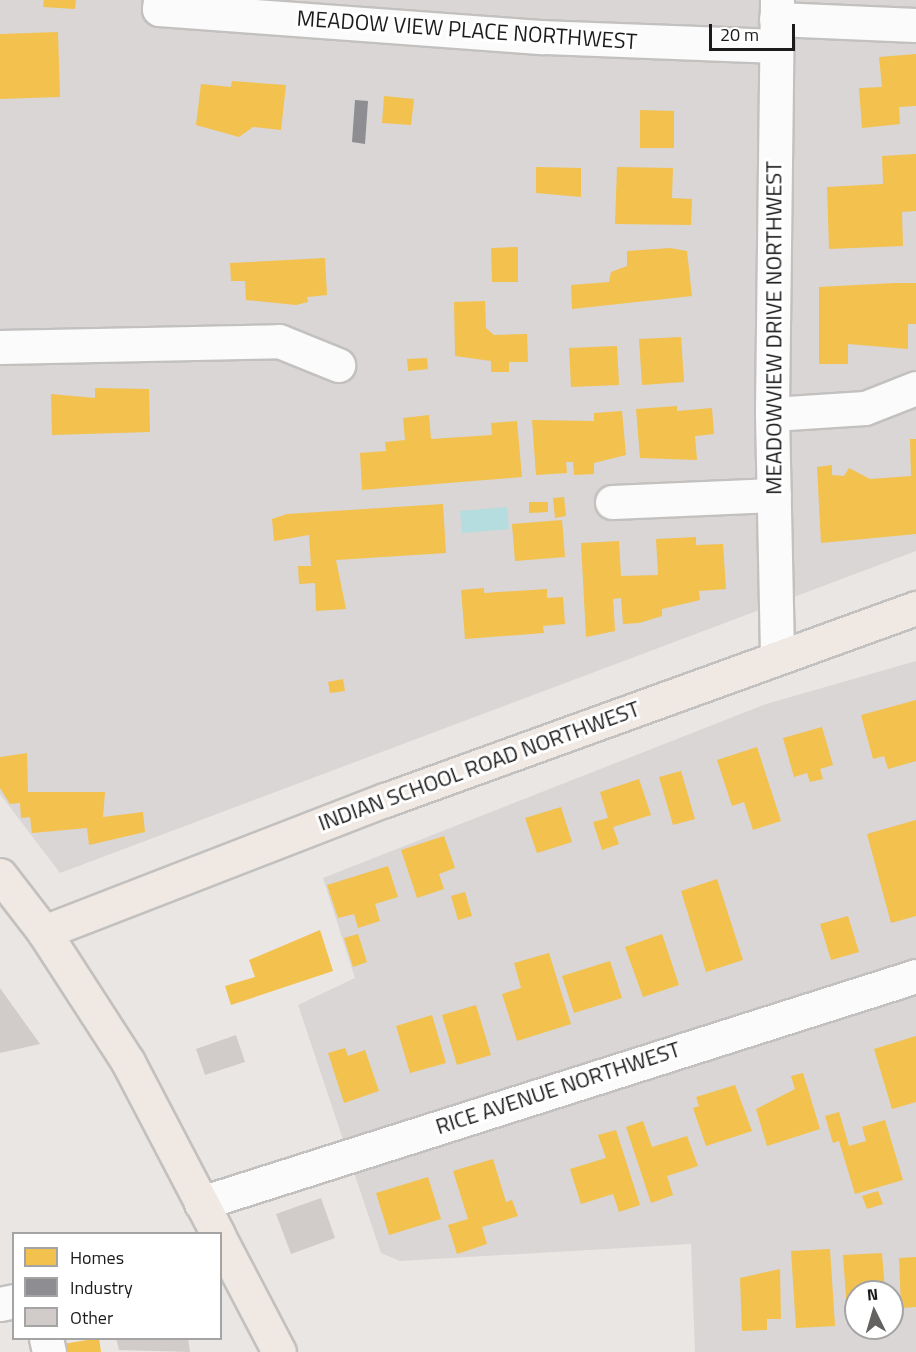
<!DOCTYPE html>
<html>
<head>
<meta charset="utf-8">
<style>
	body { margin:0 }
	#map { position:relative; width:916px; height:1352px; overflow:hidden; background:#eae6e3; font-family:"Titillium Web",sans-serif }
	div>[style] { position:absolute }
	.residential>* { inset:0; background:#d9d6d5 }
	.water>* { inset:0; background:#b5dddf }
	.homes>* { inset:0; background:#f2c14e }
	.industry>* { inset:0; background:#8d8d92 }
	.building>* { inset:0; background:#d1ccca }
	.roads { filter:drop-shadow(2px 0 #c2c1bf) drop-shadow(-2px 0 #c2c1bf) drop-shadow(0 2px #c2c1bf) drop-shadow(0 -2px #c2c1bf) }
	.minor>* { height:33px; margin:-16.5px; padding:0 16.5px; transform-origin:16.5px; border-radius:16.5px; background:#fcfbfb }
	.major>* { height:33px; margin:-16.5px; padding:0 16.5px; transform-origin:16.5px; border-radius:16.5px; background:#f0e8e2 }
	span { translate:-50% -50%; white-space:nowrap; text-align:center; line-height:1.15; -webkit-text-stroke:6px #fff; paint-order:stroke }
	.street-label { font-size:22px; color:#1b1b1b }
	.legend { position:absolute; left:12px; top:1232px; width:210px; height:108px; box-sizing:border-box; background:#fff; border:2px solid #a4a4a4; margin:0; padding:8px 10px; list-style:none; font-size:18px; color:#1b1b1b }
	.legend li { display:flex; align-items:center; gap:12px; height:30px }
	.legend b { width:30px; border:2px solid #a4a4a4 }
	.north { position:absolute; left:844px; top:1280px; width:60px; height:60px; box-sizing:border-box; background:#fff; border:2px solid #a4a4a4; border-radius:50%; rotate:355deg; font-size:16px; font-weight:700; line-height:24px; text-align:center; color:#1b1b1b }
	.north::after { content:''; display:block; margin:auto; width:21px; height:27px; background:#636261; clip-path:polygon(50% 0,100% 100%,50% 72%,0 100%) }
	.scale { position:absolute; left:709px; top:24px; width:86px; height:27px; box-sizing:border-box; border:3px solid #1b1b1b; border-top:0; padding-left:8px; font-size:18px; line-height:21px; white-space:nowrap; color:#1b1b1b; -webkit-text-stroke:4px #fff; paint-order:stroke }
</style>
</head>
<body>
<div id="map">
	<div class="residential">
		<i style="clip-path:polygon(0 0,916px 0,916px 551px,60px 873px,0 794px)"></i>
		<i style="clip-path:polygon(evenodd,916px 661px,916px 1352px,695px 1352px,691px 1244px,400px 1261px,381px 1253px,298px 1005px,355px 978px,323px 878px,766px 704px,916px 661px,856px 1292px,892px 1292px,892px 1328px,856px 1328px,856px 1292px)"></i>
	</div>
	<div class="water">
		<i style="clip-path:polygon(507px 507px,509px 529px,462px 533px,460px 511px)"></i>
	</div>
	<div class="homes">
		<i style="clip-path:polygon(44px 0,76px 0,75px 9px,43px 7px)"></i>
		<i style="clip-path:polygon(58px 32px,60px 97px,0 99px,0 34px)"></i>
		<i style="clip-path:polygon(916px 54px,916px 106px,899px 107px,900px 124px,862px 128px,859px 88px,882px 87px,879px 57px)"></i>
		<i style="clip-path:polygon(232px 81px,286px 85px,281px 130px,253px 127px,239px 137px,196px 125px,201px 84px,231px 87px)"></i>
		<i style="clip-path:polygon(384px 96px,414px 99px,411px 125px,382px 123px)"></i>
		<i style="clip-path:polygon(640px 110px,674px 111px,674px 148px,640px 148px)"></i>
		<i style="clip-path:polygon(916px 154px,916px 211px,902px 212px,903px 246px,829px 249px,827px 187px,883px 184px,882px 156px)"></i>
		<i style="clip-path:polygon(536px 167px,581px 168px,581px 197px,536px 193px)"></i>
		<i style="clip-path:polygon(617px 167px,673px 168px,672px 198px,692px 199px,691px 225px,615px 224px)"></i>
		<i style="clip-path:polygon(518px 247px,518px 282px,492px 282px,491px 248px)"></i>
		<i style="clip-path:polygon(670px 248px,687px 251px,692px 296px,572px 309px,571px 285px,609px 282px,611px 272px,627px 266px,627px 251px)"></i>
		<i style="clip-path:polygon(325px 258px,327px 295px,307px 297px,308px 302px,296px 305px,246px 300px,245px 281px,231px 281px,230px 263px)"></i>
		<i style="clip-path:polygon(894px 283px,916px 283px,916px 324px,908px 324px,908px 349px,848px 344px,848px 364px,819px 364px,819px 287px)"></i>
		<i style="clip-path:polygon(485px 301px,486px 328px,494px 335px,527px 334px,528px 362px,509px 362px,509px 372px,491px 372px,491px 361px,455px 356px,454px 302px)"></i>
		<i style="clip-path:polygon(681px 337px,684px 382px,642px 385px,639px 339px)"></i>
		<i style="clip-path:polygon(617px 346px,619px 385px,571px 387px,569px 348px)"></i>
		<i style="clip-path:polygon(427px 358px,428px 369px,408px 371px,407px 359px)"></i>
		<i style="clip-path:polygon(95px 388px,149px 389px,150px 432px,52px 435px,51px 394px,95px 398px)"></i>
		<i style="clip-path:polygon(677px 406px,677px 411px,712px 408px,714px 434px,695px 436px,697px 460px,640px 458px,636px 409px)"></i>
		<i style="clip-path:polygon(622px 411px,626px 455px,594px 463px,594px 474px,574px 475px,573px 462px,566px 462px,567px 473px,536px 475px,532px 420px,594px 421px,594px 413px)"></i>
		<i style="clip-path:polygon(429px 415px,431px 439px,492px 435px,491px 423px,517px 421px,522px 477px,362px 490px,360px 453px,386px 451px,385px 442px,405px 440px,403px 418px)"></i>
		<i style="clip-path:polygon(910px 439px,916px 439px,916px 534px,821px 543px,817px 467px,832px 465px,832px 475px,844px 476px,849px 468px,870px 479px,911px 476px)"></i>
		<i style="clip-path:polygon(564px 497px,566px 516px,555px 518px,553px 498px)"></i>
		<i style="clip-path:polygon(529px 502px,548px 502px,548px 512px,529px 513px)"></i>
		<i style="clip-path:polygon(443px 504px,446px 553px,336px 560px,346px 609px,316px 611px,315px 583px,299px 584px,298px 566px,311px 566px,309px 535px,274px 541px,272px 519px,287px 514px)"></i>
		<i style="clip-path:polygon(562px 520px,565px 557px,515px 561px,512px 524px)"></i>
		<i style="clip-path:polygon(696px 537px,696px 545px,723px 544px,726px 589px,699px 591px,700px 600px,662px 609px,662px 616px,639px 623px,623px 624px,621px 598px,613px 599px,615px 631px,586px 637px,581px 543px,619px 541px,621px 576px,658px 575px,656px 539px)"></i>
		<i style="clip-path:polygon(484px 588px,484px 593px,547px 589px,547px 598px,563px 597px,565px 624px,543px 626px,544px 633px,465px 639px,461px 590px)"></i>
		<i style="clip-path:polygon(343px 679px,345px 691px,330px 693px,328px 682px)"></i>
		<i style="clip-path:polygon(916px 700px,916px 761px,888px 769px,884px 756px,873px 759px,861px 715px)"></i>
		<i style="clip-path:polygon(822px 727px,833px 765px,820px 769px,823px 779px,810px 782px,807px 773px,794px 777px,783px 738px)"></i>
		<i style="clip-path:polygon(757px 747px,781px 821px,753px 830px,744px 802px,732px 806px,717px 760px)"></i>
		<i style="clip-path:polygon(27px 753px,28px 792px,105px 792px,103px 817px,143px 812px,145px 832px,89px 845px,87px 828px,32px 833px,30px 817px,21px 818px,20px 803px,10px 804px,0 788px,0 757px)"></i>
		<i style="clip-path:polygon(681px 771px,695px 819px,673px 825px,659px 777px)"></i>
		<i style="clip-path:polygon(639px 779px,651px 815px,613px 827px,619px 844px,602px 850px,593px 822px,608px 818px,600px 792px)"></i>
		<i style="clip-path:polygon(561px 807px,572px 842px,537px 853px,525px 818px)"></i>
		<i style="clip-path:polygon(916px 820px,916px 916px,891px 923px,867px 834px)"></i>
		<i style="clip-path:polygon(444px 836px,455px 868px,439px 874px,444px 889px,417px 898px,401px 850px)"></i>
		<i style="clip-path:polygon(388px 866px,398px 897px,375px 904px,380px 921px,358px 928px,354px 914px,338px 918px,327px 885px)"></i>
		<i style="clip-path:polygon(717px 879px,743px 960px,706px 972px,681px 891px)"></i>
		<i style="clip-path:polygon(465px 892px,472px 916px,458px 920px,451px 896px)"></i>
		<i style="clip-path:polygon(848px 916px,859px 952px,831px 960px,820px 924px)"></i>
		<i style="clip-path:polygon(320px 930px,333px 971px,231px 1005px,225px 986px,255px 977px,249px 960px)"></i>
		<i style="clip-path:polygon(358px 934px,367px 962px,353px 967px,344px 938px)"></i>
		<i style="clip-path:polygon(662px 934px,679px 985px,643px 997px,625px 947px)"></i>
		<i style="clip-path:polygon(549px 953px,571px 1024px,517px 1041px,502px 994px,521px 988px,514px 963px)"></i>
		<i style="clip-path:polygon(610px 961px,622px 998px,574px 1013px,562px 976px)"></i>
		<i style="clip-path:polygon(476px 1005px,491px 1055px,457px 1065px,442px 1015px)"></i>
		<i style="clip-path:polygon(432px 1015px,446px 1063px,410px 1073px,396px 1026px)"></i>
		<i style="clip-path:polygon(916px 1036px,916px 1102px,892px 1109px,874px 1049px)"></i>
		<i style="clip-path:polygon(345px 1048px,348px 1056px,365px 1050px,379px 1091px,344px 1103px,328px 1053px)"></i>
		<i style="clip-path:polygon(803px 1073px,820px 1129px,767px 1146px,756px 1109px,795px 1089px,791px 1076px)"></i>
		<i style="clip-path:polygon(735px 1085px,752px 1131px,706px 1146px,693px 1108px,699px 1106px,696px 1097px)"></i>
		<i style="clip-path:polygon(839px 1112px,849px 1146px,866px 1141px,862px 1127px,885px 1120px,903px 1180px,855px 1194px,839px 1141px,833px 1143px,825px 1116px)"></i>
		<i style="clip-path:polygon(643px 1121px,652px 1147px,687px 1136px,698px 1166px,667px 1176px,673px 1195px,651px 1203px,626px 1127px)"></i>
		<i style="clip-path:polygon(616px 1130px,640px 1205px,619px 1212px,613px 1194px,581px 1204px,570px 1169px,606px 1158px,598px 1135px)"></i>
		<i style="clip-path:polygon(493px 1159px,506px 1202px,512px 1200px,518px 1216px,482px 1227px,487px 1244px,457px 1254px,448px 1225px,468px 1219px,453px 1171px)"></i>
		<i style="clip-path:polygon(428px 1177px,441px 1219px,389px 1235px,376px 1193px)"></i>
		<i style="clip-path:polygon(878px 1191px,883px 1204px,867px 1209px,862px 1196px)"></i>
		<i style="clip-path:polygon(830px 1249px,835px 1326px,796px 1328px,791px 1251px)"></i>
		<i style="clip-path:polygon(882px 1253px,885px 1292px,856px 1292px,856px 1325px,848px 1325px,843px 1255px)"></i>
		<i style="clip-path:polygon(916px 1257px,916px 1307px,901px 1308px,899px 1258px)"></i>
		<i style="clip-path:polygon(780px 1269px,781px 1319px,767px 1319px,767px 1330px,742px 1331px,740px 1278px)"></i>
		<i style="clip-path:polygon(99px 1338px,101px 1352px,58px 1352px,57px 1345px)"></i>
	</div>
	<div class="industry">
		<i style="clip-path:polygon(355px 100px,368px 101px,365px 144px,352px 142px)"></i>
	</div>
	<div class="building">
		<i style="clip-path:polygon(0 988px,40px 1044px,0 1053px)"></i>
		<i style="clip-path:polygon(236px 1035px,245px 1062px,205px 1075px,196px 1049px)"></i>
		<i style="clip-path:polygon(321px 1198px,335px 1238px,291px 1254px,276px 1214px)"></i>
		<i style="clip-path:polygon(116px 1338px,188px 1338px,190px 1352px,119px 1350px)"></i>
	</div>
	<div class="roads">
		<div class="minor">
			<i style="left:160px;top:0;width:9px;rotate:96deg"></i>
			<i style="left:159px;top:9px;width:385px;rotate:4.2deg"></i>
			<i style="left:543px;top:37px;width:231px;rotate:2.2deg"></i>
			<i style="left:777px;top:0;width:414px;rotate:90.7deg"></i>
			<i style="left:772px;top:414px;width:242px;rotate:88.8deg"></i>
			<i style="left:776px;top:19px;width:140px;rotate:2.5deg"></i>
			<i style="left:0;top:347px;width:279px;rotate:-1.2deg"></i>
			<i style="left:279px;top:341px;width:64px;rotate:22.1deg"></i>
			<i style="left:772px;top:414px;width:93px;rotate:-3.7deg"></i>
			<i style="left:865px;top:408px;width:55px;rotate:-21.4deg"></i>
			<i style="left:612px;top:502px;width:162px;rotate:-2.5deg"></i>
			<i style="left:201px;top:1203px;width:750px;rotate:-17.61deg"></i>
			<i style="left:0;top:1304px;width:14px;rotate:-12deg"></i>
			<i style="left:46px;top:1338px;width:14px;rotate:78deg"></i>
		</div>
		<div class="major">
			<i style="left:0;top:875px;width:72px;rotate:52.3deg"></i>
			<i style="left:44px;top:932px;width:155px;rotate:57.1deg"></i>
			<i style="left:128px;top:1062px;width:194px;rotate:62.4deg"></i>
			<i style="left:44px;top:932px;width:366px;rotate:-21.2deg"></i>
			<i style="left:385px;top:800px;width:565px;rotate:-19.88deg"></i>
			<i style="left:220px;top:1239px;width:127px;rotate:62.4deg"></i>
		</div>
	</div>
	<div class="street-label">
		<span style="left:467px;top:30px;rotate:4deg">MEADOW VIEW PLACE NORTHWEST</span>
		<span style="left:774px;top:328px;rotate:-90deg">MEADOWVIEW DRIVE NORTHWEST</span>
		<span style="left:479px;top:766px;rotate:-20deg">INDIAN SCHOOL ROAD NORTHWEST</span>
		<span style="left:558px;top:1088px;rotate:-18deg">RICE AVENUE NORTHWEST</span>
	</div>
	<ul class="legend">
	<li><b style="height:16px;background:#f2c14e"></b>Homes</li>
	<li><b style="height:16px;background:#8d8d92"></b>Industry</li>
	<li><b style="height:16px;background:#d1ccca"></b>Other</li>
	</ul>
	<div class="north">N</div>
	<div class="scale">20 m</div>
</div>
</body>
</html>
